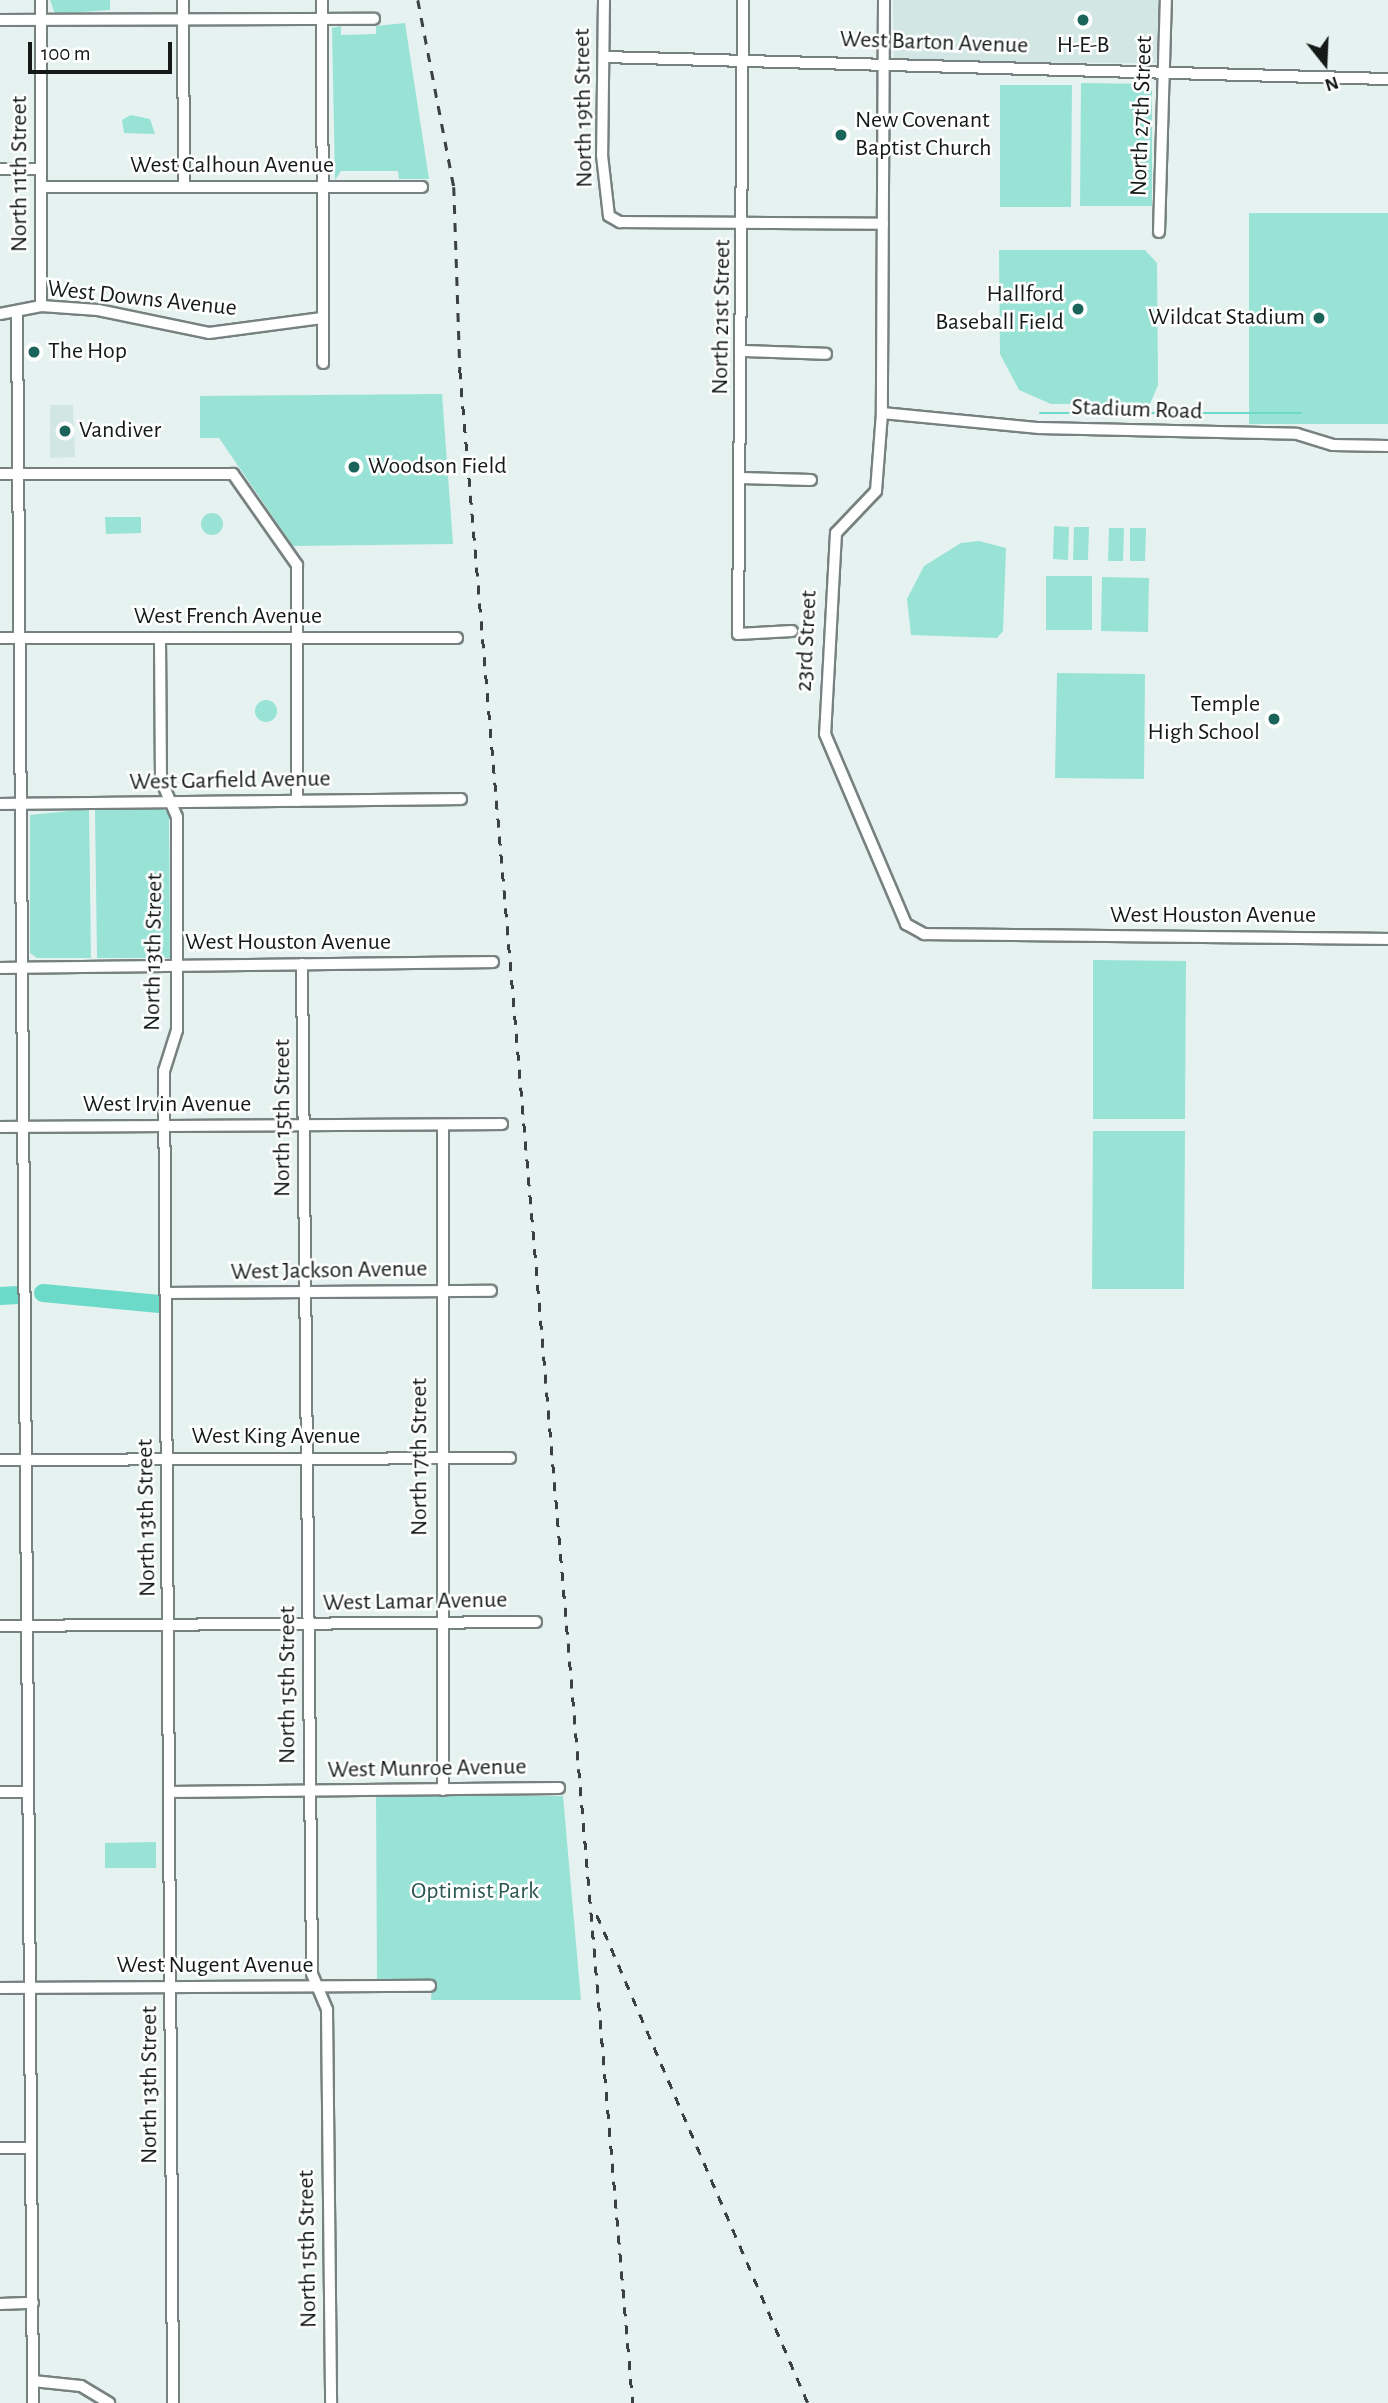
<!DOCTYPE html>
<html>
<head>
<meta charset="utf-8">
<style>
	body { margin:0 }
	#map { position:relative; width:1388px; height:2403px; overflow:hidden; background:#e5f2ef; font-family:"Alegreya Sans",sans-serif }
	div>[style] { position:absolute }
	.built>* { inset:0; background:#d2e7e3 }
	.green>* { inset:0; background:#99e3d6 }
	.round { border-radius:50% }
	.stream>* { height:2.5px; margin:-1.25px; padding:0 1.25px; transform-origin:1.25px; border-radius:1.25px; background:#6cdac8 }
	.river>* { height:18px; margin:-9px; padding:0 9px; transform-origin:9px; border-radius:9px; background:#6cdac8 }
	.roads { filter:drop-shadow(2px 0 #778280) drop-shadow(-2px 0 #778280) drop-shadow(0 2px #778280) drop-shadow(0 -2px #778280) }
	.minor>* { height:10px; margin:-5px; padding:0 5px; transform-origin:5px; border-radius:5px; background:#fff }
	.rail>* { height:2.5px; margin-top:-1.25px; transform-origin:0; background:repeating-linear-gradient(90deg,#3b4140 0 9px,transparent 0 18px) }
	.dots>* { width:19px; height:19px; translate:-50% -50%; box-sizing:border-box; border:4px solid #fff; border-radius:50% }
	span { translate:-50% -50%; white-space:nowrap; text-align:center; line-height:1.15; -webkit-text-stroke:5px #fff; paint-order:stroke }
	.street-label { font-size:24px; color:#151a19 }
	.poi-label { font-size:24px; color:#151a19 }
	.left { translate:0 -50%; text-align:left }
	.right { translate:-100% -50%; text-align:right }
	.park-label { font-size:24px; color:#285851 }
	.north { position:absolute; left:1290px; top:28px; width:70px; height:70px; -webkit-text-stroke:5px #fff; paint-order:stroke; rotate:162deg; font-size:19px; font-weight:700; line-height:28px; text-align:center; color:#151a19 }
	.north::after { content:''; display:block; margin:auto; width:24px; height:32px; background:#151a19; clip-path:polygon(50% 0,100% 100%,50% 72%,0 100%) }
	.scale { position:absolute; left:28px; top:42px; width:144px; height:32px; box-sizing:border-box; border:4px solid #151a19; border-top:0; padding-left:9px; font-size:21px; line-height:24px; white-space:nowrap; color:#151a19; -webkit-text-stroke:5px #fff; paint-order:stroke }
</style>
</head>
<body>
<div id="map">
	<div class="built">
		<i style="clip-path:polygon(893px 0,1159px 0,1160px 63px,894px 62px)"></i>
		<i style="clip-path:polygon(50px 405px,73px 405px,75px 457px,50px 458px)"></i>
	</div>
	<div class="green">
		<i style="clip-path:polygon(50px 0,110px 0,110px 10px,55px 14px)"></i>
		<i style="clip-path:polygon(405px 23px,429px 179px,399px 179px,398px 171px,341px 171px,335px 180px,332px 28px,341px 26px,341px 35px,376px 34px,376px 26px)"></i>
		<i style="clip-path:polygon(1081px 83px,1152px 84px,1152px 206px,1080px 206px)"></i>
		<i style="clip-path:polygon(1000px 85px,1072px 85px,1071px 207px,1000px 207px)"></i>
		<i style="clip-path:polygon(131px 115px,150px 119px,155px 134px,124px 133px,122px 120px)"></i>
		<i style="clip-path:polygon(1249px 213px,1388px 213px,1388px 424px,1249px 424px)"></i>
		<i style="clip-path:polygon(999px 250px,1145px 250px,1157px 263px,1158px 385px,1150px 404px,1051px 404px,1019px 390px,1000px 354px)"></i>
		<i style="clip-path:polygon(442px 394px,453px 544px,293px 546px,219px 438px,200px 438px,200px 396px)"></i>
		<i class="round" style="left:201px;top:513px;width:22px;height:22px"></i>
		<i style="clip-path:polygon(105px 517px,141px 517px,141px 533px,106px 534px)"></i>
		<i style="clip-path:polygon(1054px 526px,1069px 527px,1068px 560px,1053px 559px)"></i>
		<i style="clip-path:polygon(1074px 527px,1089px 527px,1088px 560px,1073px 560px)"></i>
		<i style="clip-path:polygon(1109px 528px,1124px 528px,1123px 561px,1108px 561px)"></i>
		<i style="clip-path:polygon(1130px 528px,1146px 528px,1145px 561px,1130px 561px)"></i>
		<i style="clip-path:polygon(979px 541px,1006px 548px,1003px 631px,997px 638px,911px 635px,907px 599px,924px 566px,961px 543px)"></i>
		<i style="clip-path:polygon(1046px 576px,1092px 576px,1092px 630px,1046px 630px)"></i>
		<i style="clip-path:polygon(1102px 577px,1149px 578px,1148px 632px,1101px 631px)"></i>
		<i style="clip-path:polygon(1057px 673px,1145px 674px,1144px 779px,1055px 778px)"></i>
		<i class="round" style="left:255px;top:700px;width:22px;height:22px"></i>
		<i style="clip-path:polygon(89px 809px,91px 958px,37px 958px,30px 953px,30px 815px)"></i>
		<i style="clip-path:polygon(95px 809px,164px 809px,169px 815px,170px 958px,97px 958px)"></i>
		<i style="clip-path:polygon(1093px 960px,1186px 961px,1185px 1119px,1093px 1119px)"></i>
		<i style="clip-path:polygon(1093px 1131px,1185px 1131px,1184px 1289px,1092px 1289px)"></i>
		<i style="clip-path:polygon(376px 1796px,563px 1796px,581px 2000px,431px 2000px,432px 1979px,377px 1979px)"></i>
		<i style="clip-path:polygon(156px 1842px,156px 1868px,105px 1868px,105px 1843px)"></i>
	</div>
	<div class="stream">
		<i style="left:1040px;top:413px;width:261px"></i>
	</div>
	<div class="river">
		<i style="left:43px;top:1293px;width:117px;rotate:5.4deg"></i>
		<i style="left:0;top:1296px;width:18px;rotate:-3deg"></i>
	</div>
	<div class="roads">
		<div class="minor">
			<i style="left:41px;top:0;width:306px;rotate:90deg"></i>
			<i style="left:183px;top:0;width:187px;rotate:89.7deg"></i>
			<i style="left:322px;top:0;width:363px;rotate:89.8deg"></i>
			<i style="left:604px;top:0;width:155px;rotate:90.7deg"></i>
			<i style="left:602px;top:155px;width:61px;rotate:83.5deg"></i>
			<i style="left:609px;top:216px;width:13px;rotate:29deg"></i>
			<i style="left:620px;top:222px;width:263px;rotate:0.4deg"></i>
			<i style="left:743px;top:0;width:634px;rotate:90.45deg"></i>
			<i style="left:738px;top:634px;width:54px;rotate:-3.2deg"></i>
			<i style="left:884px;top:0;width:413px;rotate:90.3deg"></i>
			<i style="left:882px;top:413px;width:78px;rotate:94.4deg"></i>
			<i style="left:876px;top:491px;width:58px;rotate:133.6deg"></i>
			<i style="left:836px;top:533px;width:201px;rotate:93.1deg"></i>
			<i style="left:825px;top:734px;width:207px;rotate:66.9deg"></i>
			<i style="left:906px;top:924px;width:21px;rotate:29deg"></i>
			<i style="left:924px;top:934px;width:464px;rotate:0.6deg"></i>
			<i style="left:0;top:20px;width:374px;rotate:-0.2deg"></i>
			<i style="left:604px;top:57px;width:784px;rotate:1.61deg"></i>
			<i style="left:0;top:169px;width:41px"></i>
			<i style="left:41px;top:187px;width:381px"></i>
			<i style="left:1159px;top:232px;width:232px;rotate:-88.3deg"></i>
			<i style="left:0;top:314px;width:42px;rotate:-11deg"></i>
			<i style="left:41px;top:306px;width:57px;rotate:4deg"></i>
			<i style="left:98px;top:310px;width:113px;rotate:11.7deg"></i>
			<i style="left:209px;top:333px;width:114px;rotate:-7.6deg"></i>
			<i style="left:17px;top:314px;width:2089px;rotate:89.56deg"></i>
			<i style="left:742px;top:351px;width:84px;rotate:2deg"></i>
			<i style="left:882px;top:413px;width:158px;rotate:5.5deg"></i>
			<i style="left:1039px;top:428px;width:258px;rotate:1.3deg"></i>
			<i style="left:1297px;top:434px;width:38px;rotate:17deg"></i>
			<i style="left:1333px;top:445px;width:55px;rotate:1deg"></i>
			<i style="left:0;top:474px;width:233px"></i>
			<i style="left:233px;top:474px;width:111px;rotate:54.9deg"></i>
			<i style="left:297px;top:565px;width:236px;rotate:90deg"></i>
			<i style="left:741px;top:478px;width:70px;rotate:1.6deg"></i>
			<i style="left:0;top:638px;width:457px"></i>
			<i style="left:160px;top:638px;width:142px;rotate:89.6deg"></i>
			<i style="left:161px;top:780px;width:40px;rotate:66.6deg"></i>
			<i style="left:177px;top:817px;width:213px;rotate:90deg"></i>
			<i style="left:177px;top:1030px;width:43px;rotate:107.6deg"></i>
			<i style="left:164px;top:1071px;width:1332px;rotate:89.61deg"></i>
			<i style="left:0;top:804px;width:461px;rotate:-0.6deg"></i>
			<i style="left:302px;top:964px;width:1010px;rotate:89.43deg"></i>
			<i style="left:312px;top:1974px;width:39px;rotate:67deg"></i>
			<i style="left:327px;top:2010px;width:393px;rotate:89.4deg"></i>
			<i style="left:0;top:968px;width:493px;rotate:-0.7deg"></i>
			<i style="left:443px;top:1125px;width:665px;rotate:90deg"></i>
			<i style="left:0;top:1127px;width:502px;rotate:-0.34deg"></i>
			<i style="left:168px;top:1293px;width:323px;rotate:-0.4deg"></i>
			<i style="left:0;top:1460px;width:510px;rotate:-0.22deg"></i>
			<i style="left:0;top:1626px;width:536px;rotate:-0.43deg"></i>
			<i style="left:0;top:1792px;width:26px"></i>
			<i style="left:169px;top:1792px;width:390px;rotate:-0.6deg"></i>
			<i style="left:0;top:1988px;width:430px;rotate:-0.3deg"></i>
			<i style="left:0;top:2148px;width:31px"></i>
			<i style="left:0;top:2304px;width:33px;rotate:-2deg"></i>
			<i style="left:33px;top:2381px;width:48px;rotate:5.9deg"></i>
			<i style="left:81px;top:2386px;width:33px;rotate:31deg"></i>
		</div>
	</div>
	<div class="rail">
		<i style="left:418px;top:0;width:190px;rotate:79.1deg"></i>
		<i style="left:454px;top:187px;width:183px;rotate:88.1deg"></i>
		<i style="left:460px;top:370px;width:2040px;rotate:85.14deg"></i>
		<i style="left:597px;top:1915px;width:532px;rotate:66.62deg"></i>
	</div>
	<div class="dots">
		<i style="left:1083px;top:20px;background:#1a645a"></i>
		<i style="left:841px;top:135px;background:#1a645a"></i>
		<i style="left:1078px;top:309px;background:#1a645a"></i>
		<i style="left:1319px;top:318px;background:#1a645a"></i>
		<i style="left:34px;top:352px;background:#1a645a"></i>
		<i style="left:65px;top:431px;background:#1a645a"></i>
		<i style="left:354px;top:467px;background:#1a645a"></i>
		<i style="left:1274px;top:719px;background:#1a645a"></i>
	</div>
	<div class="street-label">
		<span style="left:934px;top:43px;rotate:2deg">West Barton Avenue</span>
		<span style="left:584px;top:108px;rotate:-91deg">North 19th Street</span>
		<span style="left:1142px;top:116px;rotate:-88deg">North 27th Street</span>
		<span style="left:232px;top:166px">West Calhoun Avenue</span>
		<span style="left:20px;top:174px;rotate:-90deg">North 11th Street</span>
		<span style="left:142px;top:299px;rotate:6deg">West Downs Avenue</span>
		<span style="left:722px;top:317px;rotate:-89deg">North 21st Street</span>
		<span style="left:1137px;top:410px;rotate:2deg">Stadium Road</span>
		<span style="left:228px;top:617px">West French Avenue</span>
		<span style="left:807px;top:641px;rotate:-87deg">23rd Street</span>
		<span style="left:230px;top:781px;rotate:-1deg">West Garfield Avenue</span>
		<span style="left:1213px;top:916px">West Houston Avenue</span>
		<span style="left:288px;top:943px">West Houston Avenue</span>
		<span style="left:154px;top:952px;rotate:-89deg">North 13th Street</span>
		<span style="left:167px;top:1105px">West Irvin Avenue</span>
		<span style="left:283px;top:1118px;rotate:-90deg">North 15th Street</span>
		<span style="left:329px;top:1271px;rotate:-1deg">West Jackson Avenue</span>
		<span style="left:276px;top:1437px">West King Avenue</span>
		<span style="left:420px;top:1457px;rotate:-90deg">North 17th Street</span>
		<span style="left:147px;top:1518px;rotate:-91deg">North 13th Street</span>
		<span style="left:415px;top:1602px;rotate:-1deg">West Lamar Avenue</span>
		<span style="left:288px;top:1685px;rotate:-90deg">North 15th Street</span>
		<span style="left:427px;top:1769px;rotate:-1deg">West Munroe Avenue</span>
		<span style="left:215px;top:1966px">West Nugent Avenue</span>
		<span style="left:150px;top:2085px;rotate:-90deg">North 13th Street</span>
		<span style="left:308px;top:2249px;rotate:-91deg">North 15th Street</span>
	</div>
	<div class="poi-label">
		<span style="left:1083px;top:46px">H-E-B</span>
		<span class="left" style="left:855px;top:135px">New Covenant<br>Baptist Church</span>
		<span class="right" style="left:1064px;top:309px">Hallford<br>Baseball Field</span>
		<span class="right" style="left:1305px;top:318px">Wildcat Stadium</span>
		<span class="left" style="left:48px;top:352px">The Hop</span>
		<span class="left" style="left:79px;top:431px">Vandiver</span>
		<span class="left" style="left:368px;top:467px">Woodson Field</span>
		<span class="right" style="left:1260px;top:719px">Temple<br>High School</span>
	</div>
	<div class="park-label">
		<span style="left:475px;top:1892px">Optimist Park</span>
	</div>
	<div class="north">N</div>
	<div class="scale">100 m</div>
</div>
</body>
</html>
